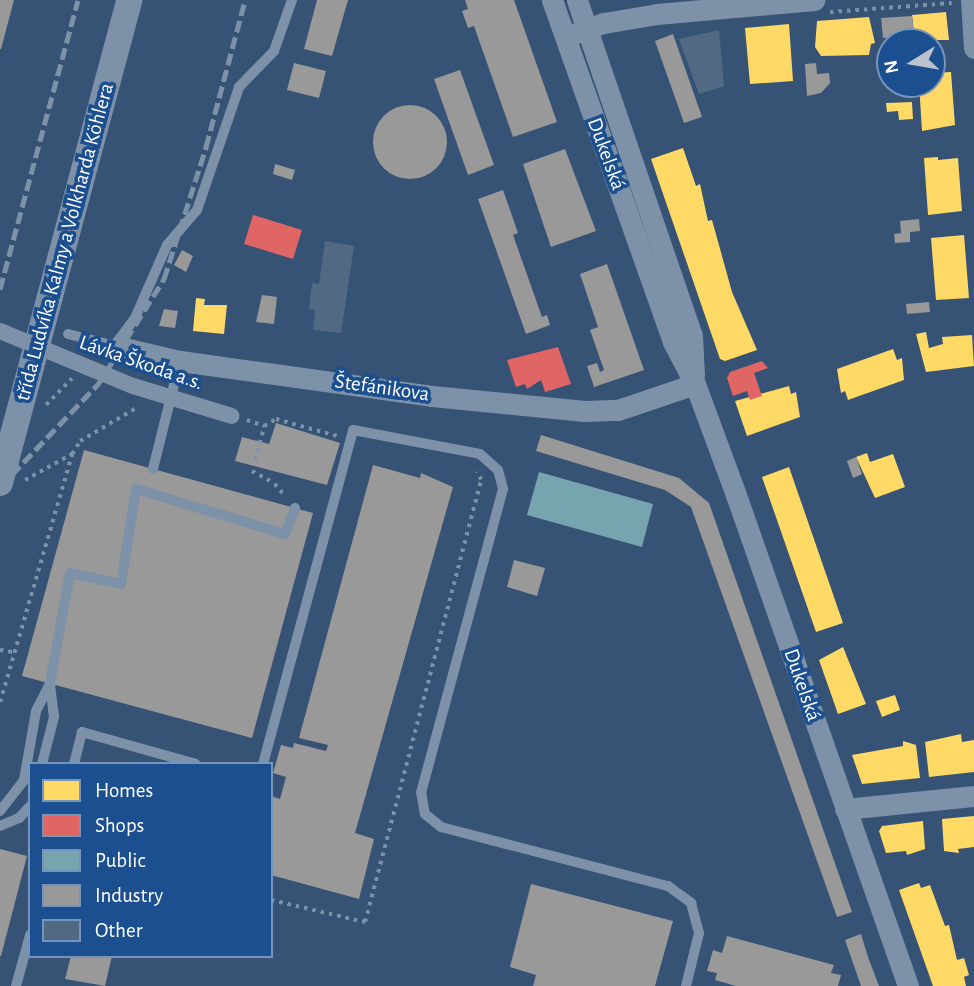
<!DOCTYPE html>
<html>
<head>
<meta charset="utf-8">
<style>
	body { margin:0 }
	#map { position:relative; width:974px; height:986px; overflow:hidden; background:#365274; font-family:"Alegreya Sans",sans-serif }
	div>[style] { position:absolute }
	.homes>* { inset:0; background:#ffd966 }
	.shops>* { inset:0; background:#e06666 }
	.public>* { inset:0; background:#76a5af }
	.industry>* { inset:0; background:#999 }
	.round { border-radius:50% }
	.building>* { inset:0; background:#526984 }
	.path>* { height:3.5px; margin-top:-1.75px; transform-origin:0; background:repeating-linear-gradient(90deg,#7d92a8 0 3.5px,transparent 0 8.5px) }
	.service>* { height:10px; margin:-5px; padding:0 5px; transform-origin:5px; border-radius:5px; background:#7d92a8 }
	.minor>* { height:21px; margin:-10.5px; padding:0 10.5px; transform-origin:10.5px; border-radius:10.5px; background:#7d92a8 }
	.tertiary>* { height:26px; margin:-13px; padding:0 13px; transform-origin:13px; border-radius:13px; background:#7d92a8 }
	.rail>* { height:5px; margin-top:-2.5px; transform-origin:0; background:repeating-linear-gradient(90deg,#7e92a7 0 12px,transparent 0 17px) }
	.pedestrian-bridge>* { height:16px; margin:-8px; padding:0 8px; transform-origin:8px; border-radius:8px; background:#7d92a8 }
	span { translate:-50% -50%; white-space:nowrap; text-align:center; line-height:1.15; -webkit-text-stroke:7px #1b4f8f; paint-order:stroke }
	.street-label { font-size:21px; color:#fff }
	.legend { position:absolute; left:28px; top:762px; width:245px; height:196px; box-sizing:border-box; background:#1b4f8f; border:2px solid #7695bc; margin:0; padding:9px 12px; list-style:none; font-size:21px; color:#fff }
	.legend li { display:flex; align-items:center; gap:14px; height:35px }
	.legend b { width:35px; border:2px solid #7695bc }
	.north { position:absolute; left:876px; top:28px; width:70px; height:70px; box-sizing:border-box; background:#1b4f8f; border:2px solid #7695bc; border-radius:50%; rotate:259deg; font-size:19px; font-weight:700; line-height:28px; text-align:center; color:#fff }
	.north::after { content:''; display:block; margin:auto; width:24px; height:32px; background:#b9c2ce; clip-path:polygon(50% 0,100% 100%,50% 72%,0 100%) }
</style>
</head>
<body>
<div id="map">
	<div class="homes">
		<i style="clip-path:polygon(946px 12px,949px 40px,915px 40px,912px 15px)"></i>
		<i style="clip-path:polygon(869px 17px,875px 43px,871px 44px,869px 55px,821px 56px,815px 47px,817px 21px)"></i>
		<i style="clip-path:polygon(789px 24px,793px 81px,750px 84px,745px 28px)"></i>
		<i style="clip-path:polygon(951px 72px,955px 125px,922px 131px,919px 84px,932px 84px,932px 73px)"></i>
		<i style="clip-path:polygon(912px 102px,913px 119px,899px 120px,898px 111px,887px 112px,886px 103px)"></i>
		<i style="clip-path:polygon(683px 148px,696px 186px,700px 184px,708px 221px,712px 220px,732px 292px,757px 350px,725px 361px,720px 359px,651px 159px)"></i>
		<i style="clip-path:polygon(938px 157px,938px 160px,958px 158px,962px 211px,928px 215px,924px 158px)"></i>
		<i style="clip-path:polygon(964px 235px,969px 298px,936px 300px,931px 238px)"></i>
		<i style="clip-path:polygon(196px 298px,205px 299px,204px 305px,227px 305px,224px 334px,193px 331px)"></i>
		<i style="clip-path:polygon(926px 332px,929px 348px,943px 344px,942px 337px,972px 335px,974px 366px,926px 372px,916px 334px)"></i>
		<i style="clip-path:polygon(893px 349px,897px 360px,902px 358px,904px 380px,848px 400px,845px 391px,841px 393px,837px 369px)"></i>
		<i style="clip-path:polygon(789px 386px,791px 394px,796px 392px,800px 417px,747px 436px,735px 401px)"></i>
		<i style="clip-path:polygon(867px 453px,870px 462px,893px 454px,905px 487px,875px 498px,856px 457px)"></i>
		<i style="clip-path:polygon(789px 467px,843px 623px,816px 632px,762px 477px)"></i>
		<i style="clip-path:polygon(843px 647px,866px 704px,838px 714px,819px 660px)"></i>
		<i style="clip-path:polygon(895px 695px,900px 710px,882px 717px,876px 701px)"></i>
		<i style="clip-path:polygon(961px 734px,962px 742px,974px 740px,974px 772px,929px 777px,925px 742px)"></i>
		<i style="clip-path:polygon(903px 741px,916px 745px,920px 778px,862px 784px,852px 755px,903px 746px)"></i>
		<i style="clip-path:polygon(974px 816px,974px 847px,958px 849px,959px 853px,944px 851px,942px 819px)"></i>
		<i style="clip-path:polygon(923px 821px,925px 849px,907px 855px,906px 851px,886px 853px,879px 831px,882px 826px)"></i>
		<i style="clip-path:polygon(919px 883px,921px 888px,930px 885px,945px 926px,949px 925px,957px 960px,964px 958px,969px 975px,964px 977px,966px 986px,933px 986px,899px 890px)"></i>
	</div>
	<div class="shops">
		<i style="clip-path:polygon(253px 215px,302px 230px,293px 259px,244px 244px)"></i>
		<i style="clip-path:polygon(558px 347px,571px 384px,545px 392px,541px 380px,527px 389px,525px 384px,516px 387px,507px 360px)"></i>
		<i style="clip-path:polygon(762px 361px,768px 368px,754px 373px,762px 396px,750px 400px,747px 391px,733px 396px,727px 378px,730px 372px)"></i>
	</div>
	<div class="public">
		<i style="clip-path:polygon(539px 472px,653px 504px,642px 547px,527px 515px)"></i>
	</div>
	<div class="industry">
		<i style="clip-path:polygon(0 0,14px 0,1px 49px,0 49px)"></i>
		<i style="clip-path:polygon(317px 0,348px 0,332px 56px,304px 49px)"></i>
		<i style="clip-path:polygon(465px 0,514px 0,557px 122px,513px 137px,474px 26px,468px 28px,462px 11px,468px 9px)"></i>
		<i style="clip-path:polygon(912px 16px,914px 36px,883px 38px,881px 18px)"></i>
		<i style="clip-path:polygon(673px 34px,702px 117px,684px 123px,655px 41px)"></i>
		<i style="clip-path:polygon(294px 63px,326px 71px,319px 98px,287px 90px)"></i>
		<i style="clip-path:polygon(816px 63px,817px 74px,829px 73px,830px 83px,821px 93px,807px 96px,805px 64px)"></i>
		<i style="clip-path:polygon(460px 70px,494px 165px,468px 175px,434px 79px)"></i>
		<i class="round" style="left:373px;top:105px;width:74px;height:74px"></i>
		<i style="clip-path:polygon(565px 149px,596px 231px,551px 247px,523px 164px)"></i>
		<i style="clip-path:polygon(275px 164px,295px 170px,292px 180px,273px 174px)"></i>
		<i style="clip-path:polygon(503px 190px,518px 233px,513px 235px,542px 317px,547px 315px,550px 325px,526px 334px,478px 199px)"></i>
		<i style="clip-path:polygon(919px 219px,920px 231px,910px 232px,910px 242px,895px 243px,894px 234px,901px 233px,900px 221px)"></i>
		<i style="clip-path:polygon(182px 250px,193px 256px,186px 272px,174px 265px)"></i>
		<i style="clip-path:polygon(607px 264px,644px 370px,594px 387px,587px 366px,597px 363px,600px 372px,604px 370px,590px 330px,598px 327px,580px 274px)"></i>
		<i style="clip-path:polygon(262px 295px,277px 297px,274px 324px,256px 322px)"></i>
		<i style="clip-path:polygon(929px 302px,930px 312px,907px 314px,906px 304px)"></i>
		<i style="clip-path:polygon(164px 309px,178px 311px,175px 328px,159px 326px)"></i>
		<i style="clip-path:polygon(276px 423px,340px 443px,327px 485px,235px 461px,242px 437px,269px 444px)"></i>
		<i style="clip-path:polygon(541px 435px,679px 478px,709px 503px,852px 912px,837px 917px,691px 507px,665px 490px,536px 451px)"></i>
		<i style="clip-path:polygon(84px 450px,313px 513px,252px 738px,22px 676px)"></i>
		<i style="clip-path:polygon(856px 457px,862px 474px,853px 478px,847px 461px)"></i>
		<i style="clip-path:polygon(373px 465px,420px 478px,421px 473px,453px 487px,355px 833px,374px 839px,359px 899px,271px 875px,271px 796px,280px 799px,286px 777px,273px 773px,281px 745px,293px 748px,294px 743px,326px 751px,328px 745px,299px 738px)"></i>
		<i style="clip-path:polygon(514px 560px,545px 568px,537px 596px,507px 587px)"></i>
		<i style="clip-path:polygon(0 849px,27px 856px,1px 956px,0 956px)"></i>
		<i style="clip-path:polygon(531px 884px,673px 921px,655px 986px,533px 986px,536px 975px,510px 967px)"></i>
		<i style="clip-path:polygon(861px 934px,868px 957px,879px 986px,861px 986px,845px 940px)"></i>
		<i style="clip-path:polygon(727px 936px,834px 965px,831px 973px,841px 975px,838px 986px,736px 986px,715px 980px,717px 973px,707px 971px,713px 950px,722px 953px)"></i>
		<i style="clip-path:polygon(71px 956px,112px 956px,105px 986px,65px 979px)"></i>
	</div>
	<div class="building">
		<i style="clip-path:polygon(719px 30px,724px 86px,699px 94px,679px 39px)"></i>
		<i style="clip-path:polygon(325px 241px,354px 246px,341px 333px,313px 330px,315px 310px,309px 309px,312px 283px,319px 284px)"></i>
	</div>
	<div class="path">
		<i style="left:830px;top:12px;width:122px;rotate:-4.2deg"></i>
		<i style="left:46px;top:405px;width:37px;rotate:-46deg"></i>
		<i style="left:247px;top:420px;width:18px;rotate:19deg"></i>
		<i style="left:255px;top:460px;width:35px;rotate:-75deg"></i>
		<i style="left:264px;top:426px;width:14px;rotate:-30deg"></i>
		<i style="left:276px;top:419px;width:63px;rotate:15.6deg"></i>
		<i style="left:252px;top:471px;width:26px;rotate:29deg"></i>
		<i style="left:275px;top:484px;width:17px;rotate:50deg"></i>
		<i style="left:25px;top:480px;width:54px;rotate:-29deg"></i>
		<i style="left:0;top:650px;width:13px;rotate:9deg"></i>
		<i style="left:0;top:702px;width:258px;rotate:-73.8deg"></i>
		<i style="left:72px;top:454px;width:15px;rotate:-58deg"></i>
		<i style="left:80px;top:441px;width:67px;rotate:-30.4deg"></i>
		<i style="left:271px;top:900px;width:97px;rotate:13.2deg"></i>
		<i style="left:365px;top:922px;width:457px;rotate:-75.3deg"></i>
		<i style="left:481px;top:480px;width:9px;rotate:-117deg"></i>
	</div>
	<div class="service">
		<i style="left:68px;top:334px;width:53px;rotate:14.3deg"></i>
		<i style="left:114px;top:346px;width:35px;rotate:-53deg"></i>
		<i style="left:135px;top:318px;width:80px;rotate:-66.3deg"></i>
		<i style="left:167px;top:245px;width:46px;rotate:-49.4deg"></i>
		<i style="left:197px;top:210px;width:130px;rotate:-71.1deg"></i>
		<i style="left:239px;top:87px;width:50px;rotate:-45.8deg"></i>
		<i style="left:274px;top:51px;width:54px;rotate:-70.6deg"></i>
		<i style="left:153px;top:469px;width:111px;rotate:-76deg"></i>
		<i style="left:42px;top:764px;width:49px;rotate:-75.7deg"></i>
		<i style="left:54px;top:717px;width:34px;rotate:-97deg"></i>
		<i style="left:74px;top:764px;width:33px;rotate:-76deg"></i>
		<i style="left:82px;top:732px;width:118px;rotate:15.7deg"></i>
		<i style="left:263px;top:764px;width:346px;rotate:-74.9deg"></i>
		<i style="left:353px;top:430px;width:129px;rotate:10.7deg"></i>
		<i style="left:480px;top:454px;width:24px;rotate:42deg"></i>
		<i style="left:498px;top:470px;width:20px;rotate:75deg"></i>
		<i style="left:503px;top:489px;width:314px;rotate:105.1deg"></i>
		<i style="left:421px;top:792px;width:22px;rotate:80deg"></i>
		<i style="left:425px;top:814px;width:21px;rotate:39deg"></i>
		<i style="left:441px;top:827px;width:235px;rotate:14.6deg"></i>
		<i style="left:668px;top:886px;width:29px;rotate:36deg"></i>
		<i style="left:691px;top:903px;width:31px;rotate:75deg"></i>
		<i style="left:699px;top:933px;width:55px;rotate:103.8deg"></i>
		<i style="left:0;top:811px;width:39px;rotate:-52deg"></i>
		<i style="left:24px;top:780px;width:70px;rotate:-80.1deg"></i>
		<i style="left:36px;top:711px;width:31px;rotate:-63deg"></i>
		<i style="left:50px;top:683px;width:112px;rotate:-79.7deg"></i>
		<i style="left:70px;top:573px;width:52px;rotate:12.2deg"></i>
		<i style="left:121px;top:584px;width:96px;rotate:-81deg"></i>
		<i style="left:136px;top:489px;width:156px;rotate:16.8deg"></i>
		<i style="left:285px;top:534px;width:28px;rotate:-69deg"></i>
		<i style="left:0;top:826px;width:21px;rotate:-23deg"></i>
		<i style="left:19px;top:818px;width:16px;rotate:-47deg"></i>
		<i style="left:16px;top:986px;width:53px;rotate:-74.6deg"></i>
	</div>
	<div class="minor">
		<i style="left:552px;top:0;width:363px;rotate:70.5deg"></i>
		<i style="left:673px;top:342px;width:47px;rotate:62.4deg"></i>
		<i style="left:695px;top:384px;width:118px;rotate:69.7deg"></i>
		<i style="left:736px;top:495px;width:520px;rotate:70.69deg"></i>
		<i style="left:577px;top:0;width:354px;rotate:71.1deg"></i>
		<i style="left:692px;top:335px;width:40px;rotate:87.1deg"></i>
		<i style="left:971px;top:0;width:48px;rotate:86.4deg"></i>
		<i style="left:576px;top:33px;width:30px;rotate:-20deg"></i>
		<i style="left:604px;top:23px;width:54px;rotate:-9.6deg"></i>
		<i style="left:657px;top:14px;width:158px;rotate:-5.1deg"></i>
		<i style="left:124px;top:348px;width:57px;rotate:13.1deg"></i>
		<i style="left:180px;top:361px;width:254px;rotate:7.9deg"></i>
		<i style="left:432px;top:396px;width:153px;rotate:5.6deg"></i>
		<i style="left:584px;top:411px;width:34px;rotate:-2deg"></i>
		<i style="left:618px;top:410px;width:81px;rotate:-18.7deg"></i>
		<i style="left:845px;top:809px;width:130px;rotate:-5.8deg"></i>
	</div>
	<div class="tertiary">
		<i style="left:0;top:483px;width:500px;rotate:-75deg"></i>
	</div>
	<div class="rail">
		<i style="left:0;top:289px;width:299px;rotate:-74.9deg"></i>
		<i style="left:0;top:487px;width:144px;rotate:-46.4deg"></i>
		<i style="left:99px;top:383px;width:123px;rotate:-58deg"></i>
		<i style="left:164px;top:279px;width:139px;rotate:-72.3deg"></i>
		<i style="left:206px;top:147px;width:152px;rotate:-75.1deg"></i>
	</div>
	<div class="pedestrian-bridge">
		<i style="left:0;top:331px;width:144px;rotate:22.5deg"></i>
		<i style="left:133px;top:386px;width:103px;rotate:16.9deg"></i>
	</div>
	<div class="street-label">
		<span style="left:606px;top:154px;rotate:70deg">Dukelská</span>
		<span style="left:65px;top:242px;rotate:-75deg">třída Ludvíka Kalmy a Volkharda Köhlera</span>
		<span style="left:141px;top:363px;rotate:19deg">Lávka Škoda a.s.</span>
		<span style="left:382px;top:388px;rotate:8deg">Štefánikova</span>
		<span style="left:802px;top:685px;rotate:71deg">Dukelská</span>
	</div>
	<ul class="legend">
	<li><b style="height:19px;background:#ffd966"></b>Homes</li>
	<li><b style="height:19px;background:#e06666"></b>Shops</li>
	<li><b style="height:19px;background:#76a5af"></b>Public</li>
	<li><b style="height:19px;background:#999"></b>Industry</li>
	<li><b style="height:19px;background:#526984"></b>Other</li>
	</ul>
	<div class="north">N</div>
</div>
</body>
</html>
